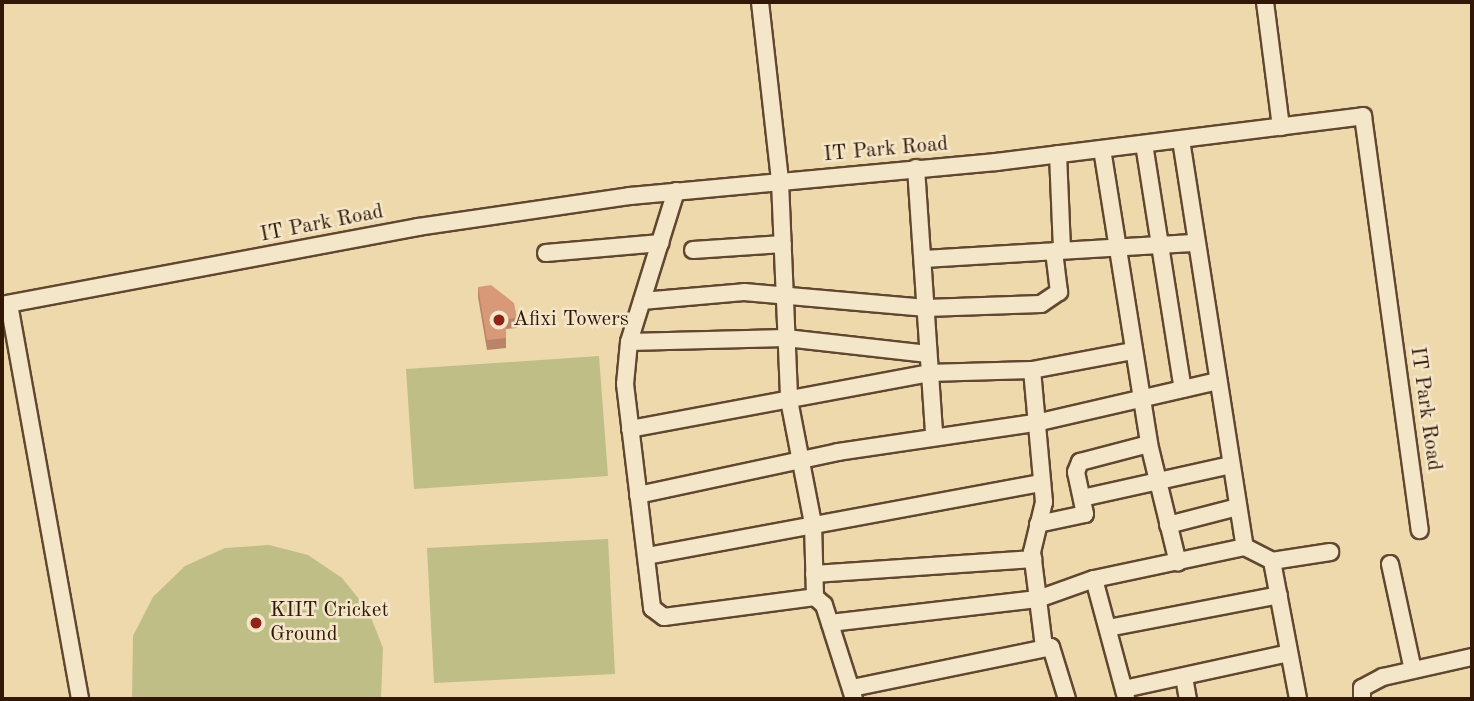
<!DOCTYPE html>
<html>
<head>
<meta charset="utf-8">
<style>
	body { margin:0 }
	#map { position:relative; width:1474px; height:701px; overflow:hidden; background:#eed9ac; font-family:"Old Standard TT",serif }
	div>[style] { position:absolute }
	.green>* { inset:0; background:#bebe86 }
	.roads { filter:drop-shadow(2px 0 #614730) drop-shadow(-2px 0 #614730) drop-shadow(0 2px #614730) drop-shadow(0 -2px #614730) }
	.minor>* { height:16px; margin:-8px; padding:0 8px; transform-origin:8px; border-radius:8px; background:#f4e6c9 }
	.wall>* { inset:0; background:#ba8468 }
	.building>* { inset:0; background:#d89979 }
	.dots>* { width:19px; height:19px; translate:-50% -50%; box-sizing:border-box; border:4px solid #f4e6c9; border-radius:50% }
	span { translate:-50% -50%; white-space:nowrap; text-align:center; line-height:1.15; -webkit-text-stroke:5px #f4e6c9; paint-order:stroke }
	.street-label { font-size:21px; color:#321606 }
	.poi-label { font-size:21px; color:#321606 }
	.left { translate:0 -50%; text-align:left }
	.frame { position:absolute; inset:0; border:4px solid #321606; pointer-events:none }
</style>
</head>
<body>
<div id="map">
	<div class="green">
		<i style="clip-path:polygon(599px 356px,608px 476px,414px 489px,406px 369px)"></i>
		<i style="clip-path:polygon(608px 539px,615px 674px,434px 683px,427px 548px)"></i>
		<i style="clip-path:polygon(269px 545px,308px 555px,342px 578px,368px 610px,383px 648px,381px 699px,132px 699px,133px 636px,153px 597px,185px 566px,225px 548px)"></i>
	</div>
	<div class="roads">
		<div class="minor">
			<i style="left:760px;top:2px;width:180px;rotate:83.6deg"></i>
			<i style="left:780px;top:181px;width:219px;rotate:87.6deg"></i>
			<i style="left:789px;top:400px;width:126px;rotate:79deg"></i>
			<i style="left:813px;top:524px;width:73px;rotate:88.4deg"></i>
			<i style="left:1265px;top:2px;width:126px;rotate:82.7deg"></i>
			<i style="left:1181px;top:140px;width:412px;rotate:81.1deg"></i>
			<i style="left:1245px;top:547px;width:30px;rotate:27deg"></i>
			<i style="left:1272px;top:561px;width:59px;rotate:-8.8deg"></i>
			<i style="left:1144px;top:144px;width:248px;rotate:81deg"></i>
			<i style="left:1102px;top:149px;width:299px;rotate:80.9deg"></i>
			<i style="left:1149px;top:444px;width:122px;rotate:76.3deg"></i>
			<i style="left:1058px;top:154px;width:96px;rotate:87.6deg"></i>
			<i style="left:916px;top:168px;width:268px;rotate:86.1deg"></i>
			<i style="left:676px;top:191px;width:158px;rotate:107.3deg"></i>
			<i style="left:629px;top:342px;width:42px;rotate:95.4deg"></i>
			<i style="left:625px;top:384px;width:226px;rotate:83.1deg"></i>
			<i style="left:652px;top:608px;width:15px;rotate:37deg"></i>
			<i style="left:664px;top:617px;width:152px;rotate:-7.5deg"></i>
			<i style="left:815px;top:597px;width:12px;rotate:42deg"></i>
			<i style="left:824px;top:605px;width:99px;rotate:72.3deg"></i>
			<i style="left:693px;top:250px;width:90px;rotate:-3.8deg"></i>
			<i style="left:546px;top:253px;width:115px;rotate:-5deg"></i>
			<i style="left:924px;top:259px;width:273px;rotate:-3.4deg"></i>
			<i style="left:642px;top:301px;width:102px;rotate:-5deg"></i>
			<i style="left:744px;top:292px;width:183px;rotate:5deg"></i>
			<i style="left:926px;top:308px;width:115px;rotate:-2deg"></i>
			<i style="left:1041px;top:304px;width:22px;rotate:-34deg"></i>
			<i style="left:1059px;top:292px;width:41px;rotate:-97deg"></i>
			<i style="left:9px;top:304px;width:401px;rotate:79.8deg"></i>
			<i style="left:2px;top:305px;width:423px;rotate:-10.6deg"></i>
			<i style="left:418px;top:227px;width:214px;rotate:-8.3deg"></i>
			<i style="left:630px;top:196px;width:368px;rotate:-5.3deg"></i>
			<i style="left:996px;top:162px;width:370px;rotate:-7.1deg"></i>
			<i style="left:1363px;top:116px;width:418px;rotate:82.2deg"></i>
			<i style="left:629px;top:342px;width:157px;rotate:-1.5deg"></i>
			<i style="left:786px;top:338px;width:143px;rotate:6.4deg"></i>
			<i style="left:1032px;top:370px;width:103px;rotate:-10.7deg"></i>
			<i style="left:630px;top:429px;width:303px;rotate:-10.6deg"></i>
			<i style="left:928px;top:373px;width:104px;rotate:-1.7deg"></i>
			<i style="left:1032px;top:370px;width:133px;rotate:84.8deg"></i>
			<i style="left:1044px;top:502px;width:51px;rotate:103.5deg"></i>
			<i style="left:1032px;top:552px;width:96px;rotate:82.8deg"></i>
			<i style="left:638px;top:495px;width:205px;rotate:-12.1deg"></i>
			<i style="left:838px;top:452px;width:204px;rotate:-8.4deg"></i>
			<i style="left:1040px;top:422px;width:183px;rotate:-13deg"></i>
			<i style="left:1082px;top:498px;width:153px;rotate:-12.5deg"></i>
			<i style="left:1038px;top:524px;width:48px;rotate:-12deg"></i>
			<i style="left:1085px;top:514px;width:43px;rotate:-102.1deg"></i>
			<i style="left:1076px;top:472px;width:11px;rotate:-68deg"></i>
			<i style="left:1080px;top:462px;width:71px;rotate:-14.6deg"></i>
			<i style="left:1168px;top:525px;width:72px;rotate:-14.4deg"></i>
			<i style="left:647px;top:556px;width:401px;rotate:-10.5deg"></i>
			<i style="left:1272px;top:561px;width:140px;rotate:79.3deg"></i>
			<i style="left:1390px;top:564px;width:108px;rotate:77.8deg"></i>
			<i style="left:814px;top:574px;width:220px;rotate:-3.9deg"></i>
			<i style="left:1094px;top:579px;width:123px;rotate:74.9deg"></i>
			<i style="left:830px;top:623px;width:209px;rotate:-6.6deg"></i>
			<i style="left:1038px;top:599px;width:59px;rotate:-19.7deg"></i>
			<i style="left:1094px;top:579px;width:154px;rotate:-12deg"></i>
			<i style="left:1108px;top:628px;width:174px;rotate:-10.9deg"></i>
			<i style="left:1184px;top:677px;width:22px;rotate:80deg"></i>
			<i style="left:852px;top:688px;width:203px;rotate:-11.6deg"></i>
			<i style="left:1051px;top:647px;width:54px;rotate:72.9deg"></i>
			<i style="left:1124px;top:689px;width:169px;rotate:-12.3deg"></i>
			<i style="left:1362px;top:699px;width:11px;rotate:-90deg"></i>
			<i style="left:1362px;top:688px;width:24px;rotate:-28deg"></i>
			<i style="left:1383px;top:677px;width:91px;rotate:-12.7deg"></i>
		</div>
	</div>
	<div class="wall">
		<i style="clip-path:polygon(478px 287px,517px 318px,517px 328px,506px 329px,506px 348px,487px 350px,478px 297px)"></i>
	</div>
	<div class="building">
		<i style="clip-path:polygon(491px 285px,514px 303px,517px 318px,506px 319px,506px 338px,487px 340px,478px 287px)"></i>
	</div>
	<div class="dots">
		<i style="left:499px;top:320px;background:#8f2418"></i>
		<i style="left:256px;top:623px;background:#8f2418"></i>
	</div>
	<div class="street-label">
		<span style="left:886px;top:150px;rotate:-5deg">IT Park Road</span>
		<span style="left:322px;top:224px;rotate:-11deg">IT Park Road</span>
		<span style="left:1425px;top:409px;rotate:82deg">IT Park Road</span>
	</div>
	<div class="poi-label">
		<span class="left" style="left:513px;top:320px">Afixi Towers</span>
		<span class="left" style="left:270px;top:623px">KIIT Cricket<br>Ground</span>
	</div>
	<div class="frame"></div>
</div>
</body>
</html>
